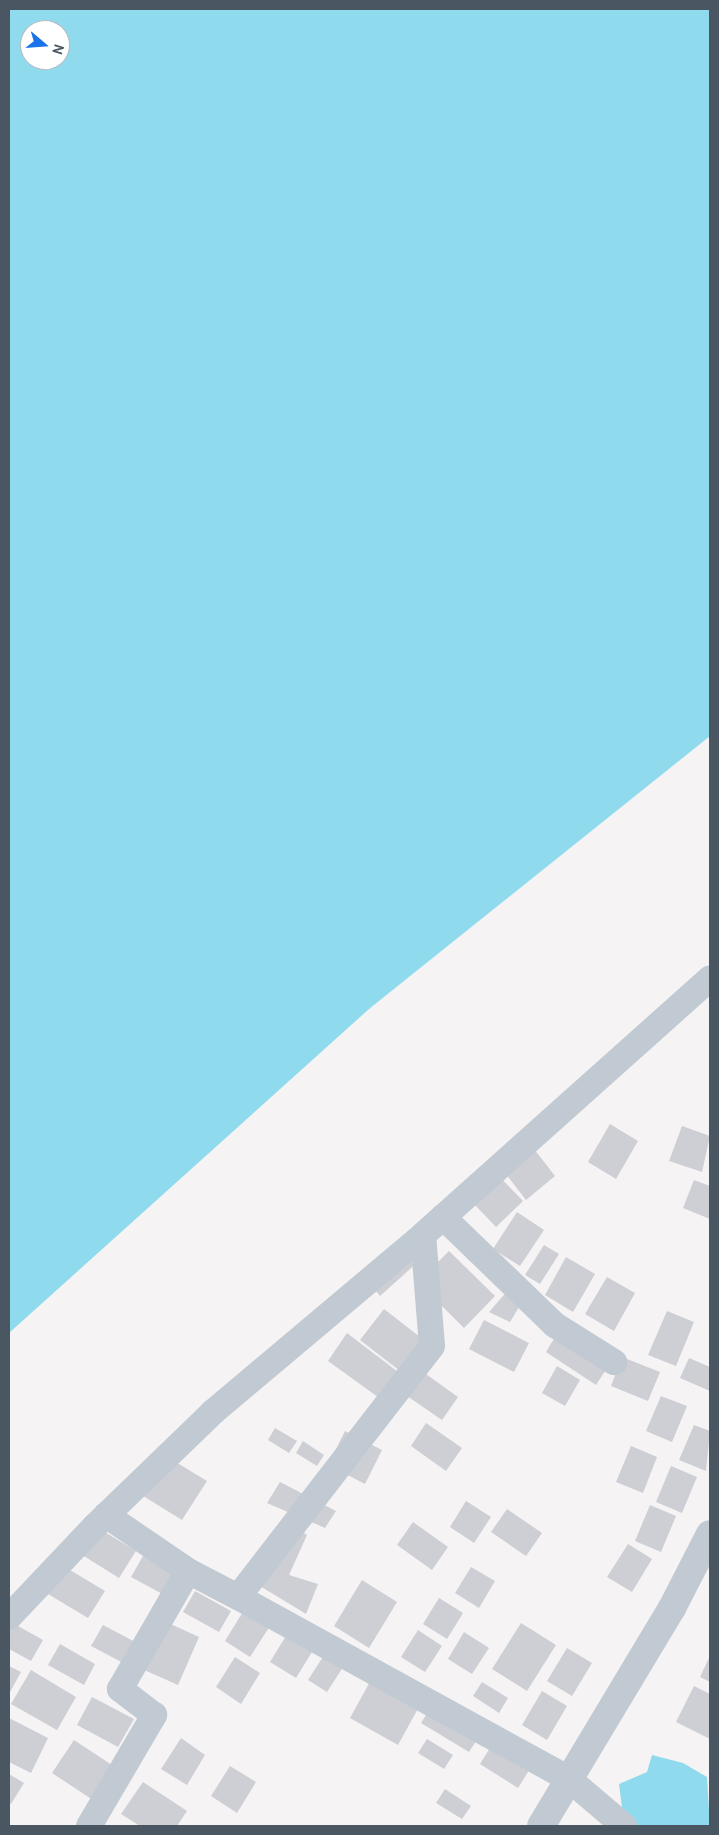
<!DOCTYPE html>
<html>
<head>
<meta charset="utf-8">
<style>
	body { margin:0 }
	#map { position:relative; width:719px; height:1835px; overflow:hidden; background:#f5f3f3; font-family:"PT Sans",sans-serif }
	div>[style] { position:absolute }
	.water>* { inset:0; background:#90daee }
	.building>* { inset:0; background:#cdcfd5 }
	.minor>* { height:26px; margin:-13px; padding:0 13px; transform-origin:13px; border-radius:13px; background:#c1cad2 }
	.tertiary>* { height:28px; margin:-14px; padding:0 14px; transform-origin:14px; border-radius:14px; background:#c1cad2 }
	span { translate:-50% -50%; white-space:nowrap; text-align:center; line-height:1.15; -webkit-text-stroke:4px #fff; paint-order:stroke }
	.frame { position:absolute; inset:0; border:10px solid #4a5661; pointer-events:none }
	.north { position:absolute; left:20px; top:20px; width:50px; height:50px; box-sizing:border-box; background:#fff; border:1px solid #b7bbc0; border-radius:50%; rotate:108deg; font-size:14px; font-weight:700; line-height:20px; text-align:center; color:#4a5661 }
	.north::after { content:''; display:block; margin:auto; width:18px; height:22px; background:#1a73e8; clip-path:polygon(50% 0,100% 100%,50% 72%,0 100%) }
</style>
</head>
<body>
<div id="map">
	<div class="water">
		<i style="clip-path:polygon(evenodd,9px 9px,710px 9px,710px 736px,369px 1009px,9px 1333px,9px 9px,30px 30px,60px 30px,60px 60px,30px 60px,30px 30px)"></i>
		<i style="clip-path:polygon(652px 1755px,683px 1763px,707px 1777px,710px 1826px,631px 1826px,622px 1808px,619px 1784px,647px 1772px)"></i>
	</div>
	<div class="building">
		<i style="clip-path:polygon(610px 1124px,638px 1141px,616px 1179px,588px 1162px)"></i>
		<i style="clip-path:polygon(682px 1126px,710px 1136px,702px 1172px,669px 1161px)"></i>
		<i style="clip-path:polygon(534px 1149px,555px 1176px,526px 1200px,505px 1173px)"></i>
		<i style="clip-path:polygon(499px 1176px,523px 1201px,496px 1227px,472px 1202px)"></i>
		<i style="clip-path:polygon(694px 1180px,710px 1186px,710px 1219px,683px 1208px)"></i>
		<i style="clip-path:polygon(517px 1212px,544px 1230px,520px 1266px,493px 1249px)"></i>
		<i style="clip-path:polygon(405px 1245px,419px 1261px,380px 1296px,366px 1279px)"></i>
		<i style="clip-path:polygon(544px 1245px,559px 1254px,540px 1284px,525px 1275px)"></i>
		<i style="clip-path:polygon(449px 1251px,495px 1296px,464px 1328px,418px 1282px)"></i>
		<i style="clip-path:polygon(566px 1257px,595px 1274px,573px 1312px,545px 1295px)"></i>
		<i style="clip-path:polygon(607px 1277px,635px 1293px,614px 1331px,585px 1314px)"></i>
		<i style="clip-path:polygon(509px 1289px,522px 1302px,510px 1322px,489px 1312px)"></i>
		<i style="clip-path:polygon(384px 1309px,424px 1340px,400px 1371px,360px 1340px)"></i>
		<i style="clip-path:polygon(667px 1311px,694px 1322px,676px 1366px,648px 1355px)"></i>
		<i style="clip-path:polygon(484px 1320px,529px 1343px,514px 1372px,469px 1349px)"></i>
		<i style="clip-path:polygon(558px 1332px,609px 1365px,596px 1385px,546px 1352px)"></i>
		<i style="clip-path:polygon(347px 1333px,402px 1375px,378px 1397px,328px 1361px)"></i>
		<i style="clip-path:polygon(622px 1357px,660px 1372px,648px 1401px,611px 1386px)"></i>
		<i style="clip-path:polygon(689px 1358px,710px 1367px,710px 1391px,680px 1378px)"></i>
		<i style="clip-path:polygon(557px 1366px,580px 1380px,565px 1406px,542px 1393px)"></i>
		<i style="clip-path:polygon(423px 1372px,458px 1397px,442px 1420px,407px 1396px)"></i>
		<i style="clip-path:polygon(661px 1396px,687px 1406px,672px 1442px,646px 1431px)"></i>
		<i style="clip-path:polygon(426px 1423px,462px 1448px,446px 1471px,411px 1446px)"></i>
		<i style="clip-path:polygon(694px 1425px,710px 1431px,706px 1471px,679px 1460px)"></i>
		<i style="clip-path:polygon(275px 1428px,297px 1441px,289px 1453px,268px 1440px)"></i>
		<i style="clip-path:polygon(345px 1431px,382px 1450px,365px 1484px,328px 1465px)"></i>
		<i style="clip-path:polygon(303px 1441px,324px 1455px,317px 1466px,296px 1453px)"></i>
		<i style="clip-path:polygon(631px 1446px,657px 1457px,643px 1493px,616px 1482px)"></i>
		<i style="clip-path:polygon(164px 1455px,207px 1481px,182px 1520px,140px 1494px)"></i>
		<i style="clip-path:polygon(671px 1466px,697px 1477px,682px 1513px,656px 1502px)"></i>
		<i style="clip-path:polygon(280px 1482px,336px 1511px,325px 1528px,267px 1503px)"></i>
		<i style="clip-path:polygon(466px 1501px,491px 1517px,474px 1543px,450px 1527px)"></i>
		<i style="clip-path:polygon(650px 1505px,676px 1516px,661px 1552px,635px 1541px)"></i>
		<i style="clip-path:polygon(507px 1509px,542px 1533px,526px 1556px,491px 1532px)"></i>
		<i style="clip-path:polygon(284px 1521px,307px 1535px,289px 1575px,318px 1584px,306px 1614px,255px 1583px)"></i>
		<i style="clip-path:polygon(413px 1522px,448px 1547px,432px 1570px,397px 1545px)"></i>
		<i style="clip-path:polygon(95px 1526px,136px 1551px,119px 1578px,79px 1553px)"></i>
		<i style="clip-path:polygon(628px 1544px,652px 1559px,632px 1592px,607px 1577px)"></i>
		<i style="clip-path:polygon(143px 1556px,179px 1576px,168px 1597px,131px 1577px)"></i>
		<i style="clip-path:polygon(65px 1567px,105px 1591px,88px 1618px,48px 1594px)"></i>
		<i style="clip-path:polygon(471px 1567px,495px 1581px,479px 1608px,455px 1593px)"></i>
		<i style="clip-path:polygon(362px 1580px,397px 1602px,369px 1648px,334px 1626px)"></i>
		<i style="clip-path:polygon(195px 1591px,231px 1611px,219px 1632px,183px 1612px)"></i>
		<i style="clip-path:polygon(439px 1598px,463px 1613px,447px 1639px,423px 1624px)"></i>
		<i style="clip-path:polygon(244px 1610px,270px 1626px,250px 1657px,225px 1641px)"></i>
		<i style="clip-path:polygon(9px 1621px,43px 1640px,31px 1661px,9px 1649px)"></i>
		<i style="clip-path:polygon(164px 1621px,199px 1637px,178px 1685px,142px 1669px)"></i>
		<i style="clip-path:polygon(521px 1623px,556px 1645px,527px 1691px,492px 1669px)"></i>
		<i style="clip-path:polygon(103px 1625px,139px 1644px,127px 1665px,91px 1646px)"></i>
		<i style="clip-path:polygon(418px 1630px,442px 1646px,425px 1672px,401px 1657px)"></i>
		<i style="clip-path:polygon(289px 1631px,315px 1647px,296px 1678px,270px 1662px)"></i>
		<i style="clip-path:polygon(464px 1632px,489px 1648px,472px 1674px,448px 1659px)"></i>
		<i style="clip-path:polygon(60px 1644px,95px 1664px,84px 1685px,48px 1665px)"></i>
		<i style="clip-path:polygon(567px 1648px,592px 1663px,572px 1696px,547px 1681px)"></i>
		<i style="clip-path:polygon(326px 1652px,345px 1664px,327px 1692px,308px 1680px)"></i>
		<i style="clip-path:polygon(710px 1656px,710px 1682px,700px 1677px)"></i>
		<i style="clip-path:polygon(235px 1657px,260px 1673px,241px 1704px,216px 1687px)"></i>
		<i style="clip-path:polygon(9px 1666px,21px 1672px,9px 1694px)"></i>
		<i style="clip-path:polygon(378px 1667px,426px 1694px,398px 1745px,350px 1718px)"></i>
		<i style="clip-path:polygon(31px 1670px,76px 1697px,57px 1730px,11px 1704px)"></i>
		<i style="clip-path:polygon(482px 1682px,508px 1698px,499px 1713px,473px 1696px)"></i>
		<i style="clip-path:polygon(694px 1686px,710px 1694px,710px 1739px,676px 1722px)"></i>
		<i style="clip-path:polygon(542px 1691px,567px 1706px,547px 1740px,522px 1725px)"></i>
		<i style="clip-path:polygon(439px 1694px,487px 1724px,469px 1752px,421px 1723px)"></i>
		<i style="clip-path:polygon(92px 1697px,134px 1719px,118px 1747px,77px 1725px)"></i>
		<i style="clip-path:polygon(9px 1718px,48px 1738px,31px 1773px,9px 1762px)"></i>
		<i style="clip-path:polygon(181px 1738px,205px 1755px,187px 1785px,161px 1769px)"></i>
		<i style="clip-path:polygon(427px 1739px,453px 1755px,444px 1769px,418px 1753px)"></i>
		<i style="clip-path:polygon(74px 1740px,118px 1769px,96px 1802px,52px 1773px)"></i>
		<i style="clip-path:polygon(495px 1740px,533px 1764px,518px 1788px,480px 1764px)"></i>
		<i style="clip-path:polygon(230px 1766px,256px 1782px,237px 1813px,211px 1796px)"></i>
		<i style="clip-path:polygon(9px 1774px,24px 1783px,11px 1804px,9px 1802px)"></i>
		<i style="clip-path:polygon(143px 1782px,187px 1811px,177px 1826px,140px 1826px,121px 1814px)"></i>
		<i style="clip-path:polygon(445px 1789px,471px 1806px,462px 1819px,436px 1803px)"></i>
	</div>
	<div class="minor">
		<i style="left:443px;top:1217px;width:156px;rotate:44deg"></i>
		<i style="left:555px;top:1325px;width:70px;rotate:32.1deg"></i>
		<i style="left:106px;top:1515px;width:99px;rotate:34.3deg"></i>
		<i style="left:9px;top:1617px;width:125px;rotate:-46.6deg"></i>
		<i style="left:95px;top:1526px;width:164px;rotate:-44deg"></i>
		<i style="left:213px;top:1412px;width:275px;rotate:-40.1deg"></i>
		<i style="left:89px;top:1826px;width:129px;rotate:-59.6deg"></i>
		<i style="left:154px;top:1715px;width:43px;rotate:-142.6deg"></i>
		<i style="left:120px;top:1689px;width:136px;rotate:-60deg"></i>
		<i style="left:188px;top:1571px;width:56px;rotate:27.5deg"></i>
		<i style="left:624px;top:1826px;width:72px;rotate:-139.5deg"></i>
		<i style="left:569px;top:1779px;width:378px;rotate:-151.2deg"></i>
		<i style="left:238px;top:1597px;width:317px;rotate:-52.3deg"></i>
		<i style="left:432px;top:1346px;width:111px;rotate:-94.6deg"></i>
		<i style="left:423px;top:1235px;width:385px;rotate:-41.8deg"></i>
	</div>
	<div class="tertiary">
		<i style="left:541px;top:1826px;width:254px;rotate:-59deg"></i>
		<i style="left:672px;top:1608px;width:83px;rotate:-62.8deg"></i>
	</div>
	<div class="frame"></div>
	<div class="north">N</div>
</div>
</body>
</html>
